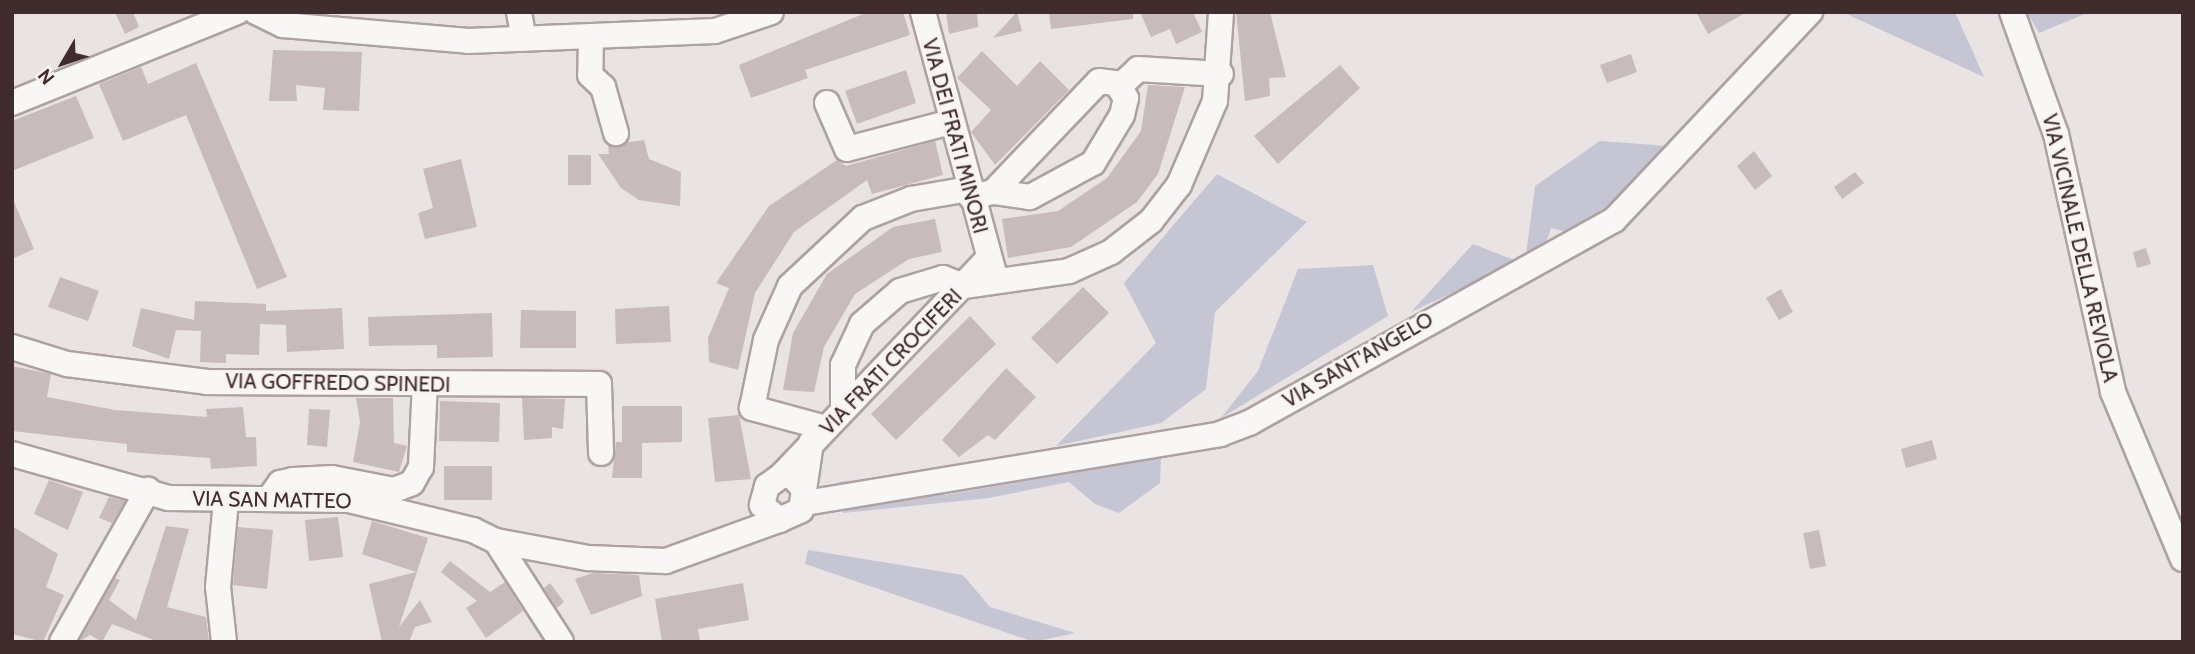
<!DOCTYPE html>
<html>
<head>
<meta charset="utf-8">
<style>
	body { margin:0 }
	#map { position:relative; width:2195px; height:654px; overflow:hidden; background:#eae3e4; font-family:Cabin,sans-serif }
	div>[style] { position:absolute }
	.green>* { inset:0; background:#c6c5d3 }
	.building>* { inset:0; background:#c7bbbc }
	.roads { filter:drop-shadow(2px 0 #ada1a2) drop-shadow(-2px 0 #ada1a2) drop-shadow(0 2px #ada1a2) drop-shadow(0 -2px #ada1a2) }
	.minor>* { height:24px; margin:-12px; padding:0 12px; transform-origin:12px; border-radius:12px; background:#f9f6f6 }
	span { translate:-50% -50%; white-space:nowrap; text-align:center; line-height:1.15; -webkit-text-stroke:5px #f8f3f3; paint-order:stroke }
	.street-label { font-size:21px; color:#412c2d }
	.frame { position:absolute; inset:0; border:14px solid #412c2d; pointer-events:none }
	.north { position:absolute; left:28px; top:28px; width:70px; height:70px; -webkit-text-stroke:5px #f8f3f3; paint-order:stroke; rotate:231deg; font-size:19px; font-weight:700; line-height:28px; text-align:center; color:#412c2d }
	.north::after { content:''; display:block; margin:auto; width:24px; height:32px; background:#412c2d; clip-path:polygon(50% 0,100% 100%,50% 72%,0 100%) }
</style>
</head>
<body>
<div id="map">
	<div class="green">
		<i style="clip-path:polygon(1842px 12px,1955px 12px,1984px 77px)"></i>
		<i style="clip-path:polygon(2027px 12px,2079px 12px,2085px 14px,2039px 33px)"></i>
		<i style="clip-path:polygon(1600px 141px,1668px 146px,1610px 214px,1566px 232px,1551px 228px,1543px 252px,1525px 262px,1535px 186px)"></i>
		<i style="clip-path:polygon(1217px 174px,1307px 222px,1215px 312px,1206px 389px,1161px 423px,1056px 446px,1156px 343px,1124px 283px)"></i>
		<i style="clip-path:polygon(1473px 244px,1519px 262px,1411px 312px)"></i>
		<i style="clip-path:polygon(1373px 265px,1388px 316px,1221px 418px,1258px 371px,1298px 269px)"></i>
		<i style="clip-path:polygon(1161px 457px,1160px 483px,1119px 513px,1095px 504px,1069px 482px,989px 498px,843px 513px,839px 482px,935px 471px,945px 495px)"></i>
		<i style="clip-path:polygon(808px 550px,963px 575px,990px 607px,1075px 633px,1034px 642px,805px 564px)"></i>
	</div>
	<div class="building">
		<i style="clip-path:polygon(115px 12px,133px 12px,139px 27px,125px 34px)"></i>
		<i style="clip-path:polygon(868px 12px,903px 12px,910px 35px,805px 70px,808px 78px,751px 98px,739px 65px)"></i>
		<i style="clip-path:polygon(946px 12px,977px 12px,978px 27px,949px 34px)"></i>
		<i style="clip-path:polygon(1017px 12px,1022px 31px,993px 38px)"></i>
		<i style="clip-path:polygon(1049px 12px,1133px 12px,1133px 19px,1051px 29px)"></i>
		<i style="clip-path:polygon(1140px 12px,1193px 12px,1202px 32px,1176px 44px,1170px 29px,1151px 37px)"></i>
		<i style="clip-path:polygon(1236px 12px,1270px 12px,1286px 77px,1269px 78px,1270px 96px,1245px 101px)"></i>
		<i style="clip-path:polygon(1696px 12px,1747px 12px,1708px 34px)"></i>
		<i style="clip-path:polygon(273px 50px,362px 52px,359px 111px,323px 110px,325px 88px,296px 85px,297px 101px,269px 101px)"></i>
		<i style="clip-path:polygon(982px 51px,1017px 86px,1040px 61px,1069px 90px,995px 165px,971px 132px,991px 110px,957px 78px)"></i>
		<i style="clip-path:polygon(1631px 54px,1637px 72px,1607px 83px,1600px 65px)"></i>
		<i style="clip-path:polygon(196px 63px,287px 277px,257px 289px,186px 115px,123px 141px,99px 84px,141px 67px,148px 84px)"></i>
		<i style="clip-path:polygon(1340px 65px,1360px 88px,1278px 164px,1254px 136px)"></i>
		<i style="clip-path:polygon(906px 70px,916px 103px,857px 124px,845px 91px)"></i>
		<i style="clip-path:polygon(1148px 85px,1185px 87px,1158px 174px,1137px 202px,1071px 247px,1008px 258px,1002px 219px,1058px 211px,1107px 178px,1141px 131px)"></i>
		<i style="clip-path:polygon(76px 96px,94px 138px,12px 171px,12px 121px)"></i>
		<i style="clip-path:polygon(644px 140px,649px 159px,681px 172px,680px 206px,639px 200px,621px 188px,598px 154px,609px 154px,608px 145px)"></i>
		<i style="clip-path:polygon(935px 141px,943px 175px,872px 194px,867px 180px,794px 232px,755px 293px,738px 370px,709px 362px,708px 338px,729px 288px,716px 283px,769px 206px,837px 160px,846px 166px)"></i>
		<i style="clip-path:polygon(1754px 151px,1772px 176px,1755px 190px,1737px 166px)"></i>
		<i style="clip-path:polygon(568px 155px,591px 155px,591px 185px,568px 185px)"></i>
		<i style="clip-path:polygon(461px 159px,477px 227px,425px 239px,418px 213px,433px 208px,423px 169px)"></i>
		<i style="clip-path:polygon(1855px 172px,1864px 183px,1842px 199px,1834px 187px)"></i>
		<i style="clip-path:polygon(12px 197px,34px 249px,12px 259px)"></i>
		<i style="clip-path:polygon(935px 219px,942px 252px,909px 259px,855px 294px,824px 347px,814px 392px,783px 390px,793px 333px,827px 274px,893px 227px)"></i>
		<i style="clip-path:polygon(2146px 248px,2151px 264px,2137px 268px,2133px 252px)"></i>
		<i style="clip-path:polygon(60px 277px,99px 291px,88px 321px,48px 307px)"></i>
		<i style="clip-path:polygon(1083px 287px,1109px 313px,1057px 364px,1031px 338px)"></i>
		<i style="clip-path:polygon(1781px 289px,1793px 312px,1779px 320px,1766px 298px)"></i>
		<i style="clip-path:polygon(195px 301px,266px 304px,266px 311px,342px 308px,344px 349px,287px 352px,286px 325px,260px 324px,259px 355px,226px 354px,226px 363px,200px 362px,201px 331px,176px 330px,169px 359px,132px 346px,141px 308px,194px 320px)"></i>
		<i style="clip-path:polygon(669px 306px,671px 342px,616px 344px,615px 309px)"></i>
		<i style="clip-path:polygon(521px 310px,576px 311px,576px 348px,520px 348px)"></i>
		<i style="clip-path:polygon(492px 313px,493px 357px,437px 358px,437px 345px,369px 346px,368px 317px)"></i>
		<i style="clip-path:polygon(970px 316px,996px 344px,896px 440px,871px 414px)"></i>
		<i style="clip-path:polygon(12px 366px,51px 374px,47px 397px,115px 410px,207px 417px,206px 409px,243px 407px,246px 437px,256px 437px,257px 466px,211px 469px,210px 458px,127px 452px,127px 444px,12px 431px)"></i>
		<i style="clip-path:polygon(1006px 368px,1036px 397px,995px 440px,988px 435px,959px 457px,942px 440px)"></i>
		<i style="clip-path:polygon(356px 398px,393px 398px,394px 443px,407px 446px,399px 472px,353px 462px,360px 422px)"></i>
		<i style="clip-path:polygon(522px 398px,565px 399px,563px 429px,552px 427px,552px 438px,524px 440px)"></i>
		<i style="clip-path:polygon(440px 401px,500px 403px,499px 442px,439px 441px)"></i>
		<i style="clip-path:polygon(622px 406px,682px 406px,682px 442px,642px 443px,642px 478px,612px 478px,616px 442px,622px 442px)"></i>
		<i style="clip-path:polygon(309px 409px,330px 410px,327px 447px,307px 445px)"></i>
		<i style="clip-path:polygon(739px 415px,751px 479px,715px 482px,708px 418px)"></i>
		<i style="clip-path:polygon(1932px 440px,1937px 459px,1906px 468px,1901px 449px)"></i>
		<i style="clip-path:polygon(444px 466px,492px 466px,492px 500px,444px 500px)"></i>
		<i style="clip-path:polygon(49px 480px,83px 492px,68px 530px,34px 514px)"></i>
		<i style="clip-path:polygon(109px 497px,125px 501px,112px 523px,99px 518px)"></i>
		<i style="clip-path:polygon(338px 517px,343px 557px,309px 561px,305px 520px)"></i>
		<i style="clip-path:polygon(372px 521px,428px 538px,399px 627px,420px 600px,432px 622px,415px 627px,409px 642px,382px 642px,369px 584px,416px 572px,362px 554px)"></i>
		<i style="clip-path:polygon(12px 526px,58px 554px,46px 587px,64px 595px,43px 642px,12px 634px)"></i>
		<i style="clip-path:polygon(166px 526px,189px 529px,167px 607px,206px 617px,209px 642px,159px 642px,112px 624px,102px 642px,90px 635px,79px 642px,115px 578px,120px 580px,109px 600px,136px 620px)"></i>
		<i style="clip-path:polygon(238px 527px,273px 530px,267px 589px,233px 585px)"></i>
		<i style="clip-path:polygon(1819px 530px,1826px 566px,1810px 569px,1803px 533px)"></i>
		<i style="clip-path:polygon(450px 561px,490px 592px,505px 582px,523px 611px,486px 638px,466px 608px,477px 601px,441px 572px)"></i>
		<i style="clip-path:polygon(593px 573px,639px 575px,642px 596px,591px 615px,575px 579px)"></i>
		<i style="clip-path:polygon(550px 583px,564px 602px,557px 608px,544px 588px)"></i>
		<i style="clip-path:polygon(743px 583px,749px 620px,698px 629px,700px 640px,662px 642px,655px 599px)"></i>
	</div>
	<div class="roads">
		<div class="minor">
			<i style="left:256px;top:12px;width:30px;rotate:26deg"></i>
			<i style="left:283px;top:25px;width:186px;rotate:4.9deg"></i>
			<i style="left:468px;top:41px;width:247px;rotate:-2.3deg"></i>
			<i style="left:715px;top:31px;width:59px;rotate:-18.7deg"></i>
			<i style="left:519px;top:12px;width:27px;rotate:80deg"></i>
			<i style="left:923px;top:12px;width:271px;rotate:74.8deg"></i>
			<i style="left:2012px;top:12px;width:130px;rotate:70.2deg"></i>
			<i style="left:2056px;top:134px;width:264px;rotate:77.5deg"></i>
			<i style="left:2113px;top:392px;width:181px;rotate:67.3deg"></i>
			<i style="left:591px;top:36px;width:39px;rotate:91deg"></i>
			<i style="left:590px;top:75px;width:18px;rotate:43deg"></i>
			<i style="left:603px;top:87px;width:48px;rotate:74.2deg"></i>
			<i style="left:1119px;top:87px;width:26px;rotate:-43deg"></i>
			<i style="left:1138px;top:69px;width:83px;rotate:3.4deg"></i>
			<i style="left:12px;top:103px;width:243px;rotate:-22deg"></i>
			<i style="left:827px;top:103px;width:50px;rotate:66.5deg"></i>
			<i style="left:847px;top:149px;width:107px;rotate:-14.6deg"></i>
			<i style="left:971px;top:197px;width:23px;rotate:-13deg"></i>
			<i style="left:993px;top:192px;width:153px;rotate:-46.3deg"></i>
			<i style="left:1099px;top:81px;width:17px;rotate:7deg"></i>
			<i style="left:1116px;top:83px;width:18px;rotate:56deg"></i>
			<i style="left:1126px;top:98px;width:17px;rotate:103deg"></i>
			<i style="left:1122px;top:115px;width:56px;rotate:121.1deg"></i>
			<i style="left:1093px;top:163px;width:72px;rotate:151.6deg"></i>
			<i style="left:1030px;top:197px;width:37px;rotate:-172deg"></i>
			<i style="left:964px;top:286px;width:106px;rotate:-8.1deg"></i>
			<i style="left:1069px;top:271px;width:46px;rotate:-24.3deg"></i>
			<i style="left:1111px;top:252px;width:51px;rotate:-37.8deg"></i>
			<i style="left:1151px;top:221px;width:46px;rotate:-52.1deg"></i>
			<i style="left:1179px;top:185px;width:91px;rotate:-66.8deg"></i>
			<i style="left:1215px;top:101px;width:89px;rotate:-86.1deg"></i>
			<i style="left:12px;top:347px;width:58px;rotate:17.2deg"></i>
			<i style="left:67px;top:364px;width:141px;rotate:7.3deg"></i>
			<i style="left:207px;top:382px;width:392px;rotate:0.3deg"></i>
			<i style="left:599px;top:384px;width:69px;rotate:88.3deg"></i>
			<i style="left:843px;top:408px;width:43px;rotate:-90deg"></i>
			<i style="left:843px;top:365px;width:45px;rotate:-65.1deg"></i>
			<i style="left:862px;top:324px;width:50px;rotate:-41deg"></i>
			<i style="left:900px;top:291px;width:45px;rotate:-16.8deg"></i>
			<i style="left:943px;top:278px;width:22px;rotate:21deg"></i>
			<i style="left:826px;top:428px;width:77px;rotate:-164.9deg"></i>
			<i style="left:752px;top:408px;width:69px;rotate:-78.4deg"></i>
			<i style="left:766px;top:340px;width:59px;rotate:-66deg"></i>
			<i style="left:790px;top:286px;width:100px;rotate:-43deg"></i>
			<i style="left:863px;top:218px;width:52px;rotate:-21.6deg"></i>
			<i style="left:911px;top:199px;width:59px;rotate:-9.8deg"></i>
			<i style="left:12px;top:454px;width:163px;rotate:15.7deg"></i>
			<i style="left:169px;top:498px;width:180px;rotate:0.6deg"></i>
			<i style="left:349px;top:500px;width:128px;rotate:13.6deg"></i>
			<i style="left:473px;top:530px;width:25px;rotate:26deg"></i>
			<i style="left:496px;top:541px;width:120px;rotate:57.2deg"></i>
			<i style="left:781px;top:476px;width:298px;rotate:-46.4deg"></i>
			<i style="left:804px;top:489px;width:18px;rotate:-133deg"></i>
			<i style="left:792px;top:476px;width:11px;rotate:180deg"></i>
			<i style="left:781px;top:476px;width:17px;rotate:144deg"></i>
			<i style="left:767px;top:486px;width:20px;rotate:105deg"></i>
			<i style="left:762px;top:505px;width:23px;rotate:41deg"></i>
			<i style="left:779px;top:520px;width:24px;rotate:-24deg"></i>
			<i style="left:801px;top:510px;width:68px;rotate:-81.5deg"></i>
			<i style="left:270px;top:497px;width:17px;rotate:-54deg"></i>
			<i style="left:280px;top:483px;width:13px;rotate:-13deg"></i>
			<i style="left:293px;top:480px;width:39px;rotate:-3deg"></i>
			<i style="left:332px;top:478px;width:63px;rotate:11deg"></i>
			<i style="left:394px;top:490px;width:19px;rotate:-21deg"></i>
			<i style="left:412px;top:483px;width:18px;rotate:-61deg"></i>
			<i style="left:421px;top:467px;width:84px;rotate:-87.3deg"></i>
			<i style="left:805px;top:503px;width:421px;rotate:-9.4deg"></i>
			<i style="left:1220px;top:434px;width:33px;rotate:-21deg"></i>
			<i style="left:1251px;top:422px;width:415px;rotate:-29.1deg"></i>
			<i style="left:1614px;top:220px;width:286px;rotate:-46.7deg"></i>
			<i style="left:496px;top:541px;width:94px;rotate:10.5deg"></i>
			<i style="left:588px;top:558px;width:78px;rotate:2.2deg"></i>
			<i style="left:666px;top:561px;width:120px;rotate:-19.9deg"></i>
			<i style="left:62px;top:642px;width:175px;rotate:-60.5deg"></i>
			<i style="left:224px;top:642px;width:55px;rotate:-96.2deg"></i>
			<i style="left:218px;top:587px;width:87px;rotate:-84.7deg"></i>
		</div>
	</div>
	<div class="street-label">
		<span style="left:955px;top:136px;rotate:75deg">VIA DEI FRATI MINORI</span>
		<span style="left:2080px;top:248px;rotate:77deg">VIA VICINALE DELLA REVIOLA</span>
		<span style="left:1358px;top:360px;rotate:-30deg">VIA SANT'ANGELO</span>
		<span style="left:891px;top:362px;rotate:-46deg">VIA FRATI CROCIFERI</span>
		<span style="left:338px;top:383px;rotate:1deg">VIA GOFFREDO SPINEDI</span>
		<span style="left:272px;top:500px;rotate:1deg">VIA SAN MATTEO</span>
	</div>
	<div class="frame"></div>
	<div class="north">N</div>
</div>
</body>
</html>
